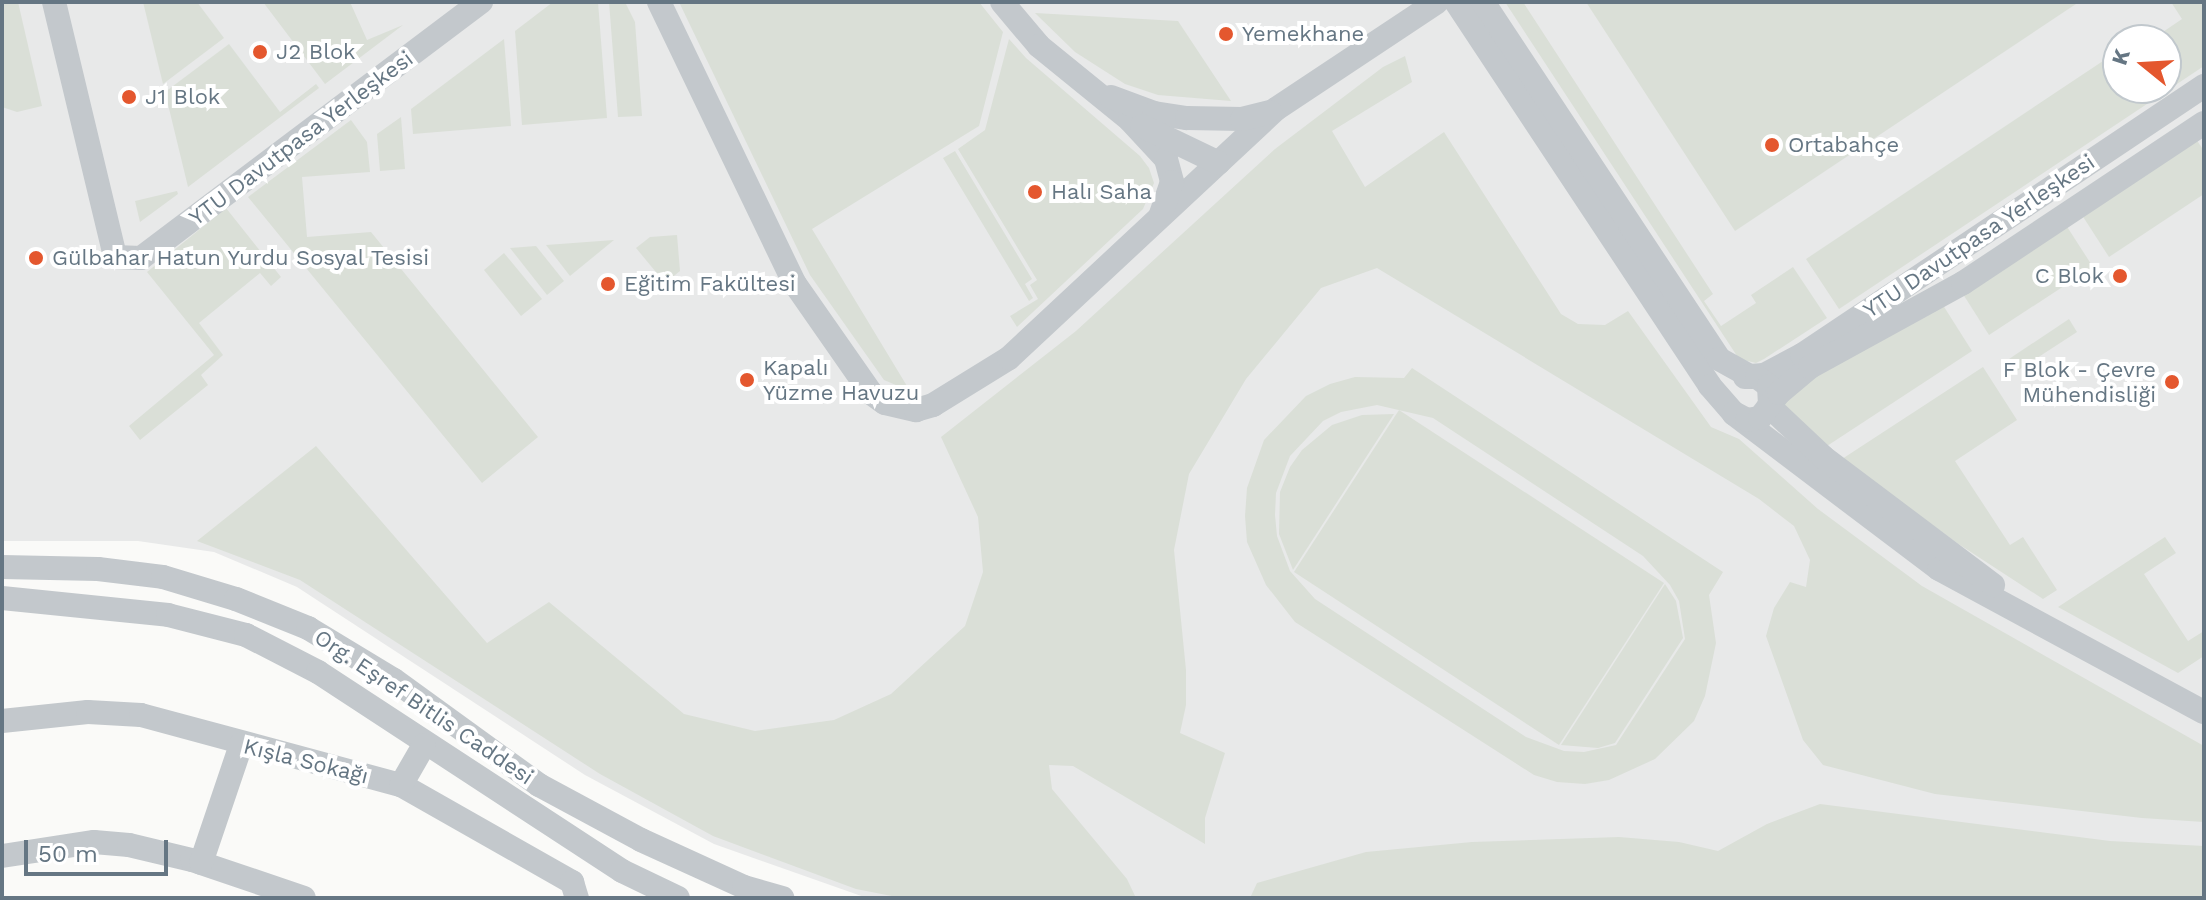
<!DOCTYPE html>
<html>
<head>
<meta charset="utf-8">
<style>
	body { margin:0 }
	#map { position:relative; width:2206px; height:900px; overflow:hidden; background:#fafaf8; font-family:"Work Sans",sans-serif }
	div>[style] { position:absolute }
	.built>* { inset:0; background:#e8e9e9 }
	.green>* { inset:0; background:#dadfd7 }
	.minor>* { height:24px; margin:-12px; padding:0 12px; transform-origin:12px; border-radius:12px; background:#c3c8cc }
	.dots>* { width:22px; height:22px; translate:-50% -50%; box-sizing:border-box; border:4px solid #fff; border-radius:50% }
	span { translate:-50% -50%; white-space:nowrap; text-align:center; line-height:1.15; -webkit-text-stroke:8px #fff; paint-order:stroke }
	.poi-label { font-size:22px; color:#657683 }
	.left { translate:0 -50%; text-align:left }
	.right { translate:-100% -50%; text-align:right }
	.street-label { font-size:22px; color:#657683 }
	.frame { position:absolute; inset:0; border:4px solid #657683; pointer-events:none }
	.north { position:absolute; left:2102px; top:24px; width:80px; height:80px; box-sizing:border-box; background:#fff; border:2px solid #c1c8cd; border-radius:50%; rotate:288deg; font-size:22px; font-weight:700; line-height:32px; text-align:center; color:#657683 }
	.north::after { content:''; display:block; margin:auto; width:28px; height:36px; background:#e4572e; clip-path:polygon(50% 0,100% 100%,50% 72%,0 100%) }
	.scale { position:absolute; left:24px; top:840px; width:144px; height:36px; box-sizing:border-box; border:4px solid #657683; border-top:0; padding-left:10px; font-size:24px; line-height:28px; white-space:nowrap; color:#657683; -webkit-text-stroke:6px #fff; paint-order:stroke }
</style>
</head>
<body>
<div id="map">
	<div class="built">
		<i style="clip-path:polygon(evenodd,2px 2px,2204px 2px,2204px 898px,867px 898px,714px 844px,585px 775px,297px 587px,214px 552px,138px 541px,2px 541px,2px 2px,2118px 40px,2166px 40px,2166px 88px,2118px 88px,2118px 40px)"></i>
	</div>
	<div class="green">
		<i style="clip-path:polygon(2px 2px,18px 2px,42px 106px,17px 112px,2px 107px)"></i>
		<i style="clip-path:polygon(143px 2px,197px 2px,224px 38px,163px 84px)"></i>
		<i style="clip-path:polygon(263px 2px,350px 2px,367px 40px,403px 25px,325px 84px)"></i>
		<i style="clip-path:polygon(553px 2px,598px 2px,607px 118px,522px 125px,515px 31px)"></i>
		<i style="clip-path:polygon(609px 2px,625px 2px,635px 22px,642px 116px,618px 117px)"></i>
		<i style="clip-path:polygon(679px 2px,979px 2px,1003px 32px,979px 126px,812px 229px,910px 391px,884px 380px,810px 275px)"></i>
		<i style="clip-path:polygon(1505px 2px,1523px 2px,1713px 294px,1704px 301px,1721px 326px,1756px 303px,1751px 295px,1793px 267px,1827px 318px,1764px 359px,1756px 363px,1739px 359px)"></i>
		<i style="clip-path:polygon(1586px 2px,2079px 2px,1735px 231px)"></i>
		<i style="clip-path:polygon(2171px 2px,2204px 2px,2204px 66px,1839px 309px,1806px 259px,2118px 51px,2118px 88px,2166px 88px,2166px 40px,2151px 40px,2182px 19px)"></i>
		<i style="clip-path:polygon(1035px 13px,1178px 21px,1231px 101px,1158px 95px,1125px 84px,1075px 52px)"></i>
		<i style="clip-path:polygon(504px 39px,511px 126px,413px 134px,411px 109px)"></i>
		<i style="clip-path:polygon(1009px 39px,1026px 58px,1140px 156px,1149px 168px,1154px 183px,1143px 209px,1017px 327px,1010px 316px,1038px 299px,1030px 285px,1037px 280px,958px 149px,985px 130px)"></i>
		<i style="clip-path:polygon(229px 44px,280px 112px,316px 84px,319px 88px,188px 187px,165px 92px)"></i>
		<i style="clip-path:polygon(1405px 56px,1412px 82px,1332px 131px,1365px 187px,1444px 132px,1561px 314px,1578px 324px,1605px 325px,1628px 311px,1711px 427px,1739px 439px,1818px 509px,1922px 586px,2204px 746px,2204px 822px,2142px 818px,1935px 794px,1823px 765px,1803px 740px,1766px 636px,1774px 608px,1790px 582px,1806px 587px,1810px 560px,1794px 526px,1759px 499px,1377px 268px,1321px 288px,1246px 379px,1189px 474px,1174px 550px,1186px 670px,1186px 705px,1180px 733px,1225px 753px,1205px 818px,1205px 844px,1073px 766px,1049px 765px,1052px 789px,1127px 879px,1136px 898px,902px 898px,856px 889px,713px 836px,600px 774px,300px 580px,197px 541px,316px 446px,487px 643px,549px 602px,684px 714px,755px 731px,834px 720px,891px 694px,965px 626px,983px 572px,978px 517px,941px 437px,1076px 331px,1275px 149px,1383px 67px)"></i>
		<i style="clip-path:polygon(401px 117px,405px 169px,380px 171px,377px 134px)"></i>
		<i style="clip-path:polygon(351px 120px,367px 142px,370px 172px,302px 177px,307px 237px,371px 232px,538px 437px,482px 483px,248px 197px)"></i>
		<i style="clip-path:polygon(2194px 136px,2204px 151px,2204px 194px,2109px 257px,2080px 212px)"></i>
		<i style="clip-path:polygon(955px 151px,1032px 279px,1025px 284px,1033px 298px,1029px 301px,943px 158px)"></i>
		<i style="clip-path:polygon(177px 191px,178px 194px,140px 222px,135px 201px)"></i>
		<i style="clip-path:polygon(226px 208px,281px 277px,271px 286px,260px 273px,199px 323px,223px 355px,201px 375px,208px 385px,140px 440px,129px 426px,214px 355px,147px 272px)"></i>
		<i style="clip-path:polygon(2064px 222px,2093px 267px,1989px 335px,1961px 291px)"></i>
		<i style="clip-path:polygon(677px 235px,680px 271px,665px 283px,636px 248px,650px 237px)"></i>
		<i style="clip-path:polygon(614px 240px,570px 276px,546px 245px)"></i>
		<i style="clip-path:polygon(536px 246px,564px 281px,547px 295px,510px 248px)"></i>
		<i style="clip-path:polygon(504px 253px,542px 299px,521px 316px,484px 270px)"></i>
		<i style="clip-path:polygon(1941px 302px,1972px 351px,1827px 446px,1780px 405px,1813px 372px)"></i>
		<i style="clip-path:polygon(2069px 319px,2077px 332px,2014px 373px,2006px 361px)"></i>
		<i style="clip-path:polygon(1983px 367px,2017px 420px,1955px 461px,2010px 545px,2023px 537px,2057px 590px,2043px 599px,1957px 543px,1842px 459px)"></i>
		<i style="clip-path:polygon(evenodd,1412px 368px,1723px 572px,1709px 595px,1716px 643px,1705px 696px,1694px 721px,1655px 759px,1609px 780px,1585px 784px,1557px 782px,1534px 775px,1295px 622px,1266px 585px,1247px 542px,1245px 516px,1247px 488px,1264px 440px,1306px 396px,1330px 384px,1355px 377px,1404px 378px,1412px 368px,1377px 405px,1433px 418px,1643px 556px,1670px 585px,1679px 601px,1685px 639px,1616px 745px,1584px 752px,1564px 751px,1526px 737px,1315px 599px,1290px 571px,1277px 536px,1275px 515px,1276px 493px,1290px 456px,1323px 421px,1341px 412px,1377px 405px)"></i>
		<i style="clip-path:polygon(1399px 410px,1664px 583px,1559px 745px,1294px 572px)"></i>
		<i style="clip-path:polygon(1394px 414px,1293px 570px,1279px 534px,1280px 492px,1290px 467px,1302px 450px,1332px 425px,1362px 415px)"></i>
		<i style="clip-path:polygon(2165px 537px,2176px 553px,2144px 574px,2188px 641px,2204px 631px,2204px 656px,2178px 673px,2058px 607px)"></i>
		<i style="clip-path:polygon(1665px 584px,1676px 601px,1683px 638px,1615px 743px,1598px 748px,1561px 745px)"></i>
		<i style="clip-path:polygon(1820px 804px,2110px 841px,2204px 846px,2204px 898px,1250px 898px,1257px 883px,1366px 852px,1472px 842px,1619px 837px,1679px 842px,1718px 851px,1767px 824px)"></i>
	</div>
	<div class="minor">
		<i style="left:54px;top:2px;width:262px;rotate:76.5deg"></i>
		<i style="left:659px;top:2px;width:313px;rotate:64.3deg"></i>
		<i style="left:795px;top:284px;width:133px;rotate:55.1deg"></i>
		<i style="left:871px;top:393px;width:17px;rotate:36deg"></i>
		<i style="left:885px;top:403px;width:32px;rotate:13deg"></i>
		<i style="left:916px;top:410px;width:18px;rotate:-16deg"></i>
		<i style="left:933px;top:405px;width:89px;rotate:-31.7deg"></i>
		<i style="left:1009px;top:358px;width:365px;rotate:-43deg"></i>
		<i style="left:1276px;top:109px;width:193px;rotate:-33.6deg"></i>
		<i style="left:1002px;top:2px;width:57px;rotate:49.9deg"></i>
		<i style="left:1039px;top:46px;width:117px;rotate:39.1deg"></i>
		<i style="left:1130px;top:120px;width:53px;rotate:47.3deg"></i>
		<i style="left:1166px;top:159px;width:24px;rotate:75deg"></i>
		<i style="left:1172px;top:182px;width:34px;rotate:109deg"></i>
		<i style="left:1456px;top:2px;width:460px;rotate:56.5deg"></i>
		<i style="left:1710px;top:386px;width:37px;rotate:49deg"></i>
		<i style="left:1734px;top:414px;width:257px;rotate:37.1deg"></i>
		<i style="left:1939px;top:569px;width:301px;rotate:28.4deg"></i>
		<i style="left:1483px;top:2px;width:428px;rotate:56.5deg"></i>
		<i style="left:1719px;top:359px;width:35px;rotate:29deg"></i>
		<i style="left:1750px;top:376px;width:14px;rotate:-4deg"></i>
		<i style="left:1764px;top:375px;width:43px;rotate:-27.8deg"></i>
		<i style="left:1802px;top:355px;width:484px;rotate:-33.8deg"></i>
		<i style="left:1111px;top:97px;width:46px;rotate:20.4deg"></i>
		<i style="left:1154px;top:113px;width:33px;rotate:9deg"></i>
		<i style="left:1187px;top:118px;width:55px;rotate:1deg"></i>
		<i style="left:1242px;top:119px;width:29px;rotate:-14deg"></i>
		<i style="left:1142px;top:126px;width:85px;rotate:25.7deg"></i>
		<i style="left:115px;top:257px;width:26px;rotate:2deg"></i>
		<i style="left:141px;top:258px;width:426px;rotate:-37deg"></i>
		<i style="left:1745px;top:377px;width:12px"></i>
		<i style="left:1757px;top:377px;width:15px;rotate:37deg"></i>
		<i style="left:1769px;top:386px;width:21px;rotate:87deg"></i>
		<i style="left:1770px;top:407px;width:73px;rotate:43.3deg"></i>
		<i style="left:1823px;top:457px;width:213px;rotate:37deg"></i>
		<i style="left:1734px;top:413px;width:15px;rotate:28deg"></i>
		<i style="left:1747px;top:420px;width:13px;rotate:-9deg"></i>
		<i style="left:1760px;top:418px;width:31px;rotate:-53deg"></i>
		<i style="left:1779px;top:393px;width:40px;rotate:-40deg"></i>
		<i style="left:1810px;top:367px;width:175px;rotate:-28.8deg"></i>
		<i style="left:1963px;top:283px;width:289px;rotate:-33.6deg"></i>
		<i style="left:2px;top:567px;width:96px;rotate:1.2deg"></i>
		<i style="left:98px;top:569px;width:65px;rotate:7deg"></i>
		<i style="left:163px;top:577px;width:76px;rotate:16.8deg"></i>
		<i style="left:236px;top:599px;width:78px;rotate:21.9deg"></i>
		<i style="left:308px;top:628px;width:100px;rotate:31.2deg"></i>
		<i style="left:394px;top:680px;width:179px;rotate:35.9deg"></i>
		<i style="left:539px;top:785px;width:116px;rotate:28.3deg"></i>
		<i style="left:641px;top:840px;width:113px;rotate:24.5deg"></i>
		<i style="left:744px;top:887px;width:40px;rotate:16deg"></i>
		<i style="left:2px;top:598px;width:167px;rotate:5.8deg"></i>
		<i style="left:168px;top:615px;width:81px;rotate:14.4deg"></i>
		<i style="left:246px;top:635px;width:81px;rotate:27.2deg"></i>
		<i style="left:318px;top:672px;width:363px;rotate:33.2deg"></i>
		<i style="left:622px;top:871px;width:62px;rotate:25.7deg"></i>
		<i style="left:2px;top:721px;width:86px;rotate:-6deg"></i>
		<i style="left:88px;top:712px;width:53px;rotate:3.2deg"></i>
		<i style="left:141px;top:715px;width:269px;rotate:15.1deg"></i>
		<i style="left:401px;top:785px;width:197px;rotate:29.6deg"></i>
		<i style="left:572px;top:882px;width:17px;rotate:73deg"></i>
		<i style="left:401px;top:785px;width:46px;rotate:-60.1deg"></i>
		<i style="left:2px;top:856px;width:93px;rotate:-8.7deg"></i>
		<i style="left:94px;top:842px;width:35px;rotate:5deg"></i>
		<i style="left:129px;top:845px;width:65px;rotate:13.4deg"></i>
		<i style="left:192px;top:860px;width:118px;rotate:18.7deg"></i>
		<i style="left:201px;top:863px;width:125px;rotate:-71.3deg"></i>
	</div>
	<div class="dots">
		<i style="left:1226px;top:34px;background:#e4572e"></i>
		<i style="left:260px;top:52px;background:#e4572e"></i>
		<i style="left:129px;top:97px;background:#e4572e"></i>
		<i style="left:1772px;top:145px;background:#e4572e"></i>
		<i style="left:1035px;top:192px;background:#e4572e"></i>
		<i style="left:36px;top:258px;background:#e4572e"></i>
		<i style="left:2120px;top:276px;background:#e4572e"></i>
		<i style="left:608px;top:284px;background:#e4572e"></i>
		<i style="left:747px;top:380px;background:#e4572e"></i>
		<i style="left:2172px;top:382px;background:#e4572e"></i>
	</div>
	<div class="poi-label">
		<span class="left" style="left:1242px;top:34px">Yemekhane</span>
		<span class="left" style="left:276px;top:52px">J2 Blok</span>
		<span class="left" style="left:145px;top:97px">J1 Blok</span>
		<span class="left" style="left:1788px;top:145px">Ortabahçe</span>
		<span class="left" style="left:1051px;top:192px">Halı Saha</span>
		<span class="left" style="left:52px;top:258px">Gülbahar Hatun Yurdu Sosyal Tesisi</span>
		<span class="right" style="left:2104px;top:276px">C Blok</span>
		<span class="left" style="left:624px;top:284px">Eğitim Fakültesi</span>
		<span class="left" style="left:763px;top:380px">Kapalı<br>Yüzme Havuzu</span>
		<span class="right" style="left:2156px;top:382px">F Blok - Çevre<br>Mühendisliği</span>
	</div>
	<div class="street-label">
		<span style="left:301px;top:138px;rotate:-37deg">YTU Davutpasa Yerleşkesi</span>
		<span style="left:1979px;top:236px;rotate:-34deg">YTU Davutpasa Yerleşkesi</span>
		<span style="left:424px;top:707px;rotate:34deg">Org. Eşref Bitlis Caddesi</span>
		<span style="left:306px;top:761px;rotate:14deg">Kışla Sokağı</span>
	</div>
	<div class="frame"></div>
	<div class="north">K</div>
	<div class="scale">50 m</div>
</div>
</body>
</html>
